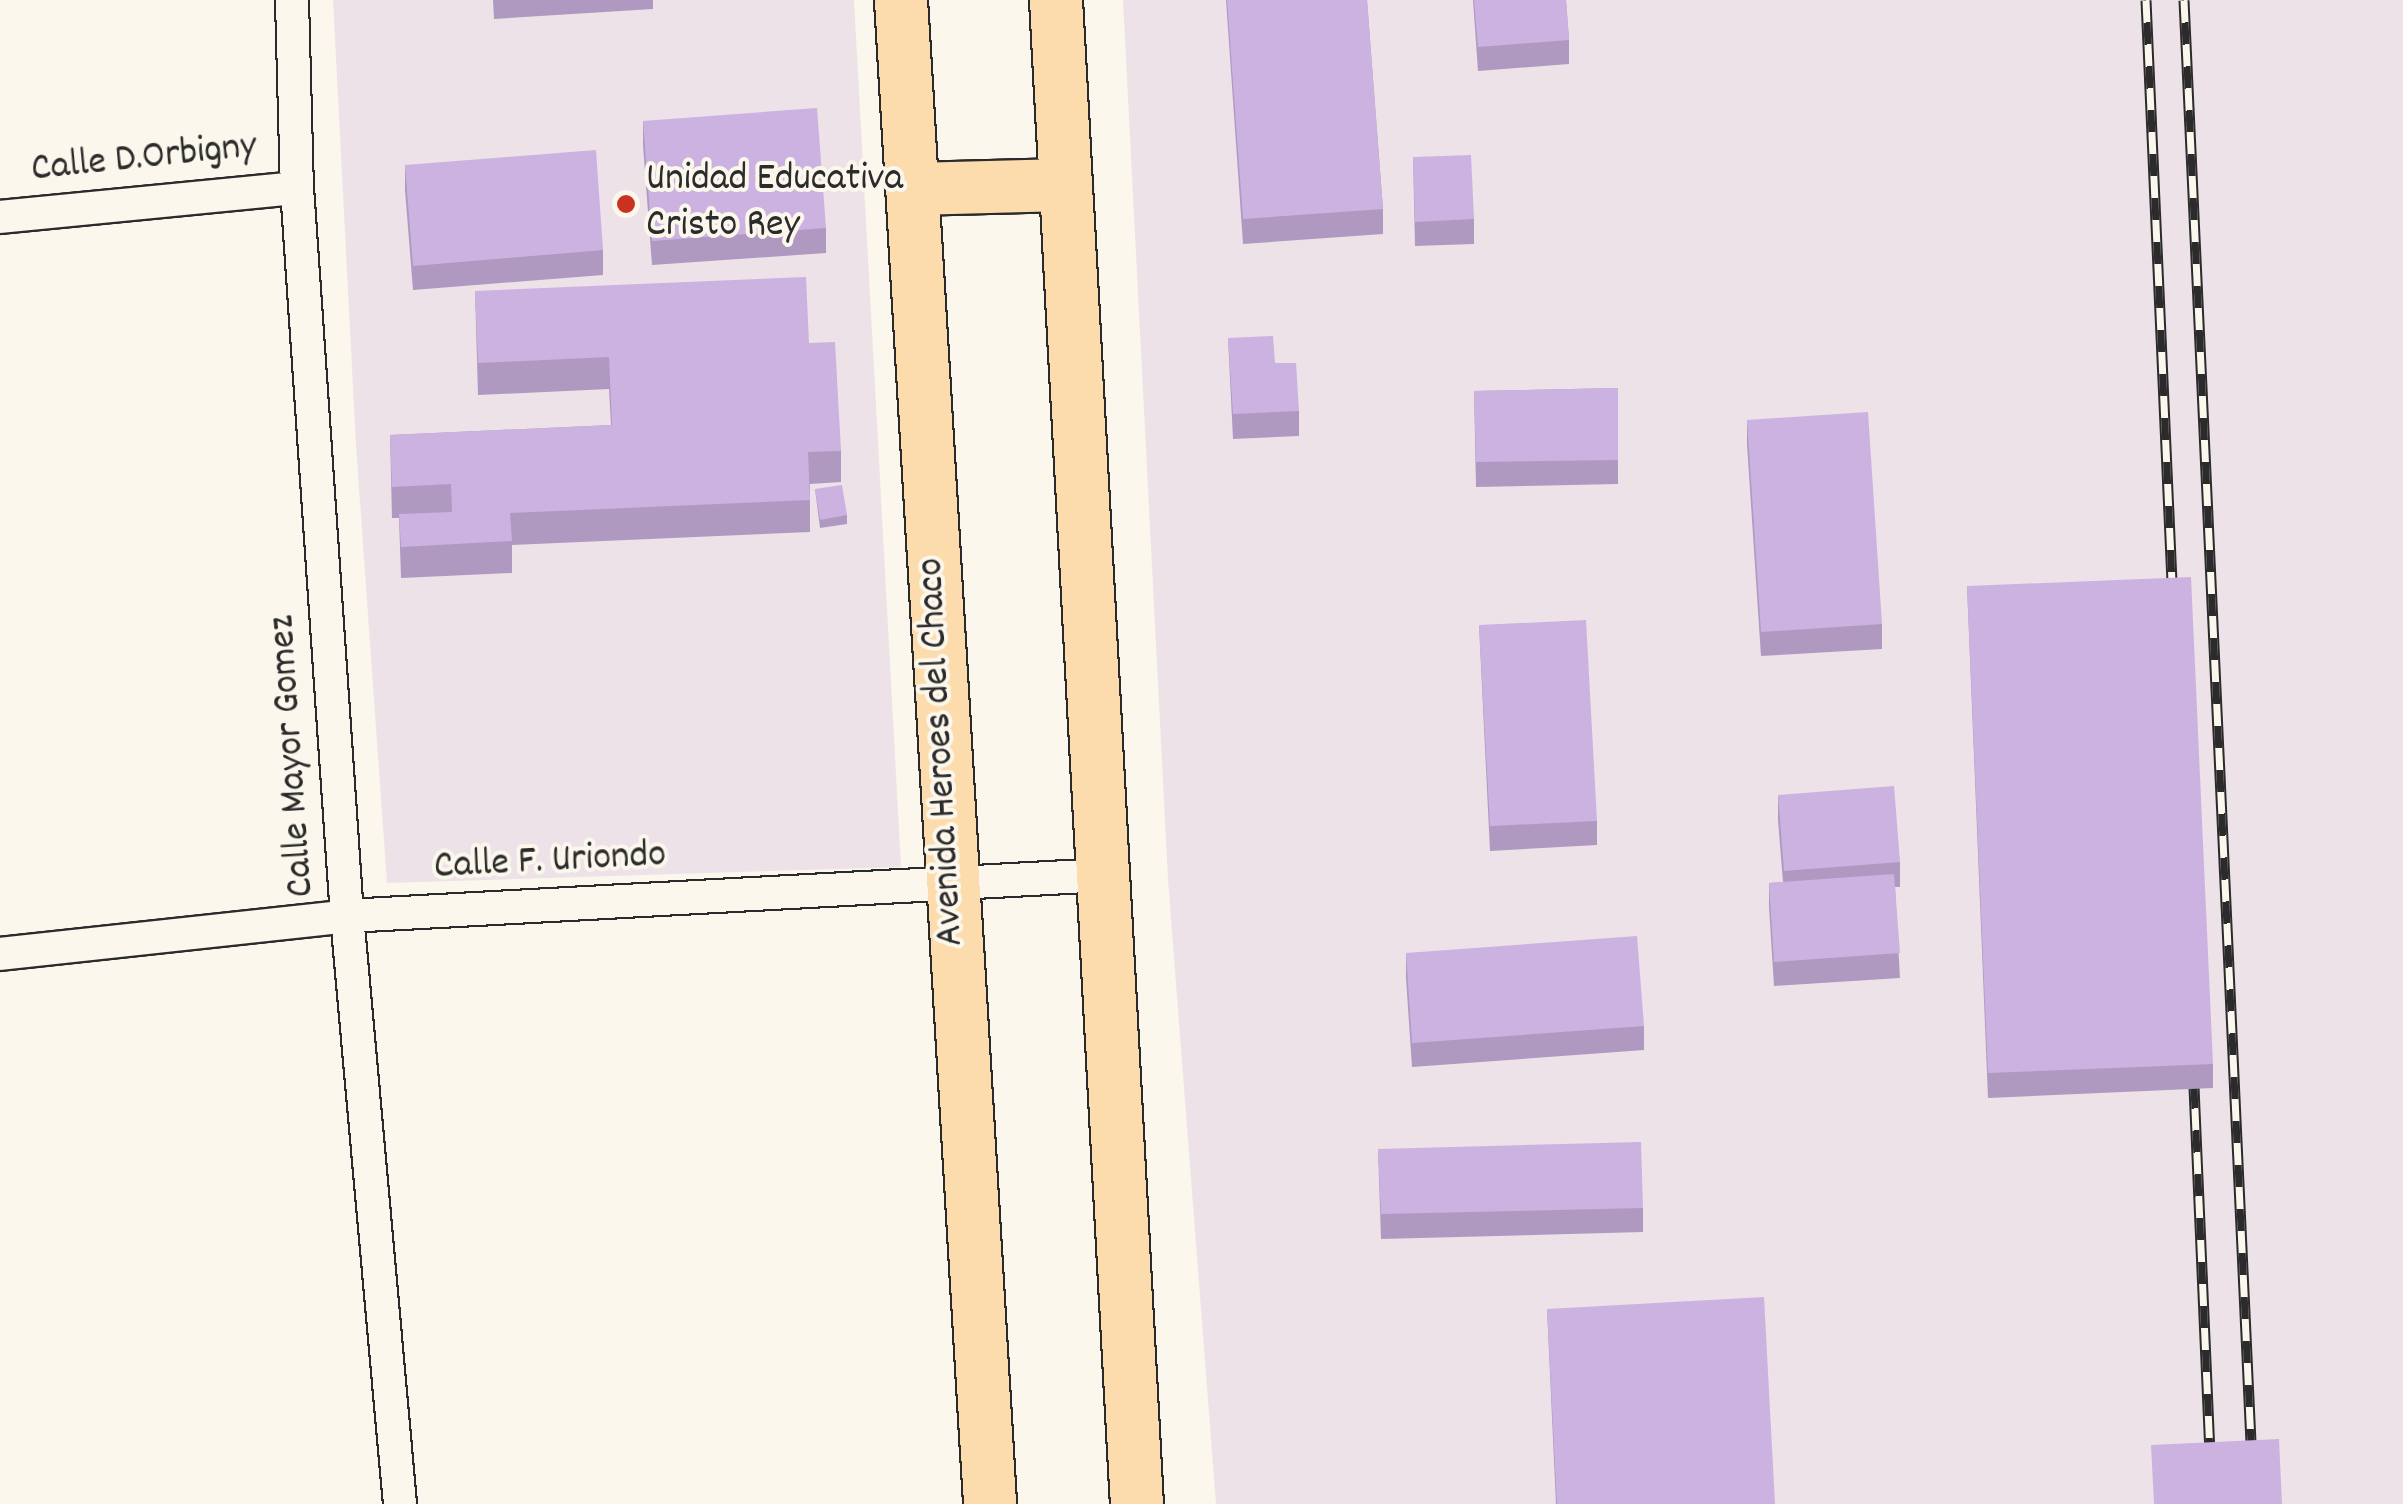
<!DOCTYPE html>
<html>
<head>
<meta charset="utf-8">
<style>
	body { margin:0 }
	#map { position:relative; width:2403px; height:1504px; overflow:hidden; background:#fbf7ec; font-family:Dekko,sans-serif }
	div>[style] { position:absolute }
	.built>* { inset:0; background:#ede2e8 }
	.roads { filter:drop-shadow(2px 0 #2b2b2b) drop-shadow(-2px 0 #2b2b2b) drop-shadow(0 2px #2b2b2b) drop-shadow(0 -2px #2b2b2b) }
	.minor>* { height:32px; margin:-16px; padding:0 16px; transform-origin:16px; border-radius:16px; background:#fbf7ec }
	.primary>* { height:52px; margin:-26px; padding:0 26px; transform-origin:26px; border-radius:26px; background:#fcdcac }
	.rail>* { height:11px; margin-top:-5.5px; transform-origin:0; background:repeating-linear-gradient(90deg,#fbf7ec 0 22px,#2b2b2b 0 44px); box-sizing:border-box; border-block:2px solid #2b2b2b }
	.wall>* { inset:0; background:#af99c1 }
	.building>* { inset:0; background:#ccb2e0 }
	.dots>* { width:28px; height:28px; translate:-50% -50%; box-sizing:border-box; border:5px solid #fbf7ec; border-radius:50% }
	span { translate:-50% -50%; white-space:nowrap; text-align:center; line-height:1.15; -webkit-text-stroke:8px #fbf7ec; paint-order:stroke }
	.street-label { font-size:40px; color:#2b2b2b }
	.poi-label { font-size:40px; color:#2b2b2b }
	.left { translate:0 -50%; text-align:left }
</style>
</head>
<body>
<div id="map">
	<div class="built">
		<i style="clip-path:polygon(333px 0,854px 0,901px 867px,387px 883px,356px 445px)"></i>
		<i style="clip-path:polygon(1123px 0,2403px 0,2403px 1504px,1216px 1504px,1168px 879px)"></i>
	</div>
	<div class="roads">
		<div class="minor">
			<i style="left:292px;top:0;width:188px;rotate:88.5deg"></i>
			<i style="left:297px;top:188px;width:730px;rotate:86.07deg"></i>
			<i style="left:347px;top:916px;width:590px;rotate:84.85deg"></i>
			<i style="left:0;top:217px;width:298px;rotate:-5.6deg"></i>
			<i style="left:0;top:954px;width:349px;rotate:-6.2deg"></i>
			<i style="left:347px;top:916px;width:759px;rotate:-3.1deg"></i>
		</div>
		<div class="primary">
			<i style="left:901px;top:0;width:1507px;rotate:86.61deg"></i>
			<i style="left:1056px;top:0;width:1506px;rotate:86.92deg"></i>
			<i style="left:912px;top:189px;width:154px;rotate:-1.5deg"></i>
		</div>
	</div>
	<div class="rail">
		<i style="left:2146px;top:0;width:605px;rotate:87.44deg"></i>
		<i style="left:2184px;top:0;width:1506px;rotate:87.34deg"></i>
		<i style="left:2193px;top:1064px;width:440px;rotate:87.5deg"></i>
	</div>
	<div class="wall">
		<i style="clip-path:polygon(493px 0,653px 0,653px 9px,494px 19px)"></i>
		<i style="clip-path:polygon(1226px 0,1367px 0,1383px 209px,1383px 234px,1243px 244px)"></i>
		<i style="clip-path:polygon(1473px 0,1566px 0,1569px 40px,1569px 64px,1478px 71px)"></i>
		<i style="clip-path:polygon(643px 121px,826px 228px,826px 253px,652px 265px,643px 145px)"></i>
		<i style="clip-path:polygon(1413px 157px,1474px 219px,1474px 244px,1415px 246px)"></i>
		<i style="clip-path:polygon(405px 165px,603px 250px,603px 275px,413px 290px,405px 190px)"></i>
		<i style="clip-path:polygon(475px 291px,809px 343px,841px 451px,841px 482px,810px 484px,810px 532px,512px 545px,512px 573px,401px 578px,399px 518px,392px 518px,390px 435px,611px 425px,609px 389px,478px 395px)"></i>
		<i style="clip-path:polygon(1228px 338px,1275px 363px,1299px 411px,1299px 436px,1233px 439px)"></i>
		<i style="clip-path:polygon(1618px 388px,1618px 484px,1476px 487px,1474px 391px)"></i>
		<i style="clip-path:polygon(1747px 420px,1882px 624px,1882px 649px,1761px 656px,1747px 444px)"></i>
		<i style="clip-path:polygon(815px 489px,847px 515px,847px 524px,820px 528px)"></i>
		<i style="clip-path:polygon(1967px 586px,2213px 1064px,2213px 1088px,1988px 1098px)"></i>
		<i style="clip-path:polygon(1479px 625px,1597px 821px,1597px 845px,1490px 851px)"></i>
		<i style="clip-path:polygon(1778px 795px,1900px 862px,1900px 887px,1895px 887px,1900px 978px,1774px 986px,1769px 907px,1769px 883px,1783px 882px,1778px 820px)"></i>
		<i style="clip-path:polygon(1406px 953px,1644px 1026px,1644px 1050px,1412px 1067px,1406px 978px)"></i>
		<i style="clip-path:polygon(1378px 1149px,1643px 1208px,1643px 1232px,1381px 1239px)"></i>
		<i style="clip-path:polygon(1547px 1309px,1775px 1504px,1556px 1504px)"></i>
	</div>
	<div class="building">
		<i style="clip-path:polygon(1227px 0,1367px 0,1383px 209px,1243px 219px)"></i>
		<i style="clip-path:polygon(1474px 0,1566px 0,1569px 40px,1478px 47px)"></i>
		<i style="clip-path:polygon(817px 108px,826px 228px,652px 241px,643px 121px)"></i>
		<i style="clip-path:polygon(596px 150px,603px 250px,413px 266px,405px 165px)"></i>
		<i style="clip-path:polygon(1471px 155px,1474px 219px,1415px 222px,1413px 157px)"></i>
		<i style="clip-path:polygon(806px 277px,809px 343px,835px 342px,841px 451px,808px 452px,810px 500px,510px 513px,512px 541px,401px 547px,399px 514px,452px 512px,451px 484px,392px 487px,390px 435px,612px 425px,609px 357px,478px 363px,475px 291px)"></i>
		<i style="clip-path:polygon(1273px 336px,1275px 363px,1296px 363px,1299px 411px,1233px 414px,1228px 338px)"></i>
		<i style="clip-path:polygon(1618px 388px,1618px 460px,1476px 462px,1474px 391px)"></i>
		<i style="clip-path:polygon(1868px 412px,1882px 624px,1761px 632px,1747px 420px)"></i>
		<i style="clip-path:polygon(842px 485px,847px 515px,820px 520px,815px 489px)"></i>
		<i style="clip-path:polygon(2191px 577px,2213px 1064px,1988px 1073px,1967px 586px)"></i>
		<i style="clip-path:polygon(1586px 620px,1597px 821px,1490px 826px,1479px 625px)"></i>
		<i style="clip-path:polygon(1894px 786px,1900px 862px,1784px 871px,1778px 795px)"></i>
		<i style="clip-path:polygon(1894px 874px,1900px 953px,1774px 962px,1769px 883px)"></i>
		<i style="clip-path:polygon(1637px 936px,1644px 1026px,1412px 1043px,1406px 953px)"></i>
		<i style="clip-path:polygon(1641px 1142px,1643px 1208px,1381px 1214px,1378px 1149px)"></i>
		<i style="clip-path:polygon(1764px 1297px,1775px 1504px,1557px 1504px,1547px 1309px)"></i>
		<i style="clip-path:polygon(2279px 1439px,2282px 1504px,2154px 1504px,2151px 1445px)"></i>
	</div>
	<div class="dots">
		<i style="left:626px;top:204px;background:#c8321e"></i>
	</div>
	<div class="street-label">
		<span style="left:144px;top:160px;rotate:-6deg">Calle D.Orbigny</span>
		<span style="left:943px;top:752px;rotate:-93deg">Avenida Heroes del Chaco</span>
		<span style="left:294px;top:756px;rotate:-94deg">Calle Mayor Gomez</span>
		<span style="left:550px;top:863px;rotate:-3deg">Calle F. Uriondo</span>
	</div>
	<div class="poi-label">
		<span class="left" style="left:646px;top:204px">Unidad Educativa<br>Cristo Rey</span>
	</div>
</div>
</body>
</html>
